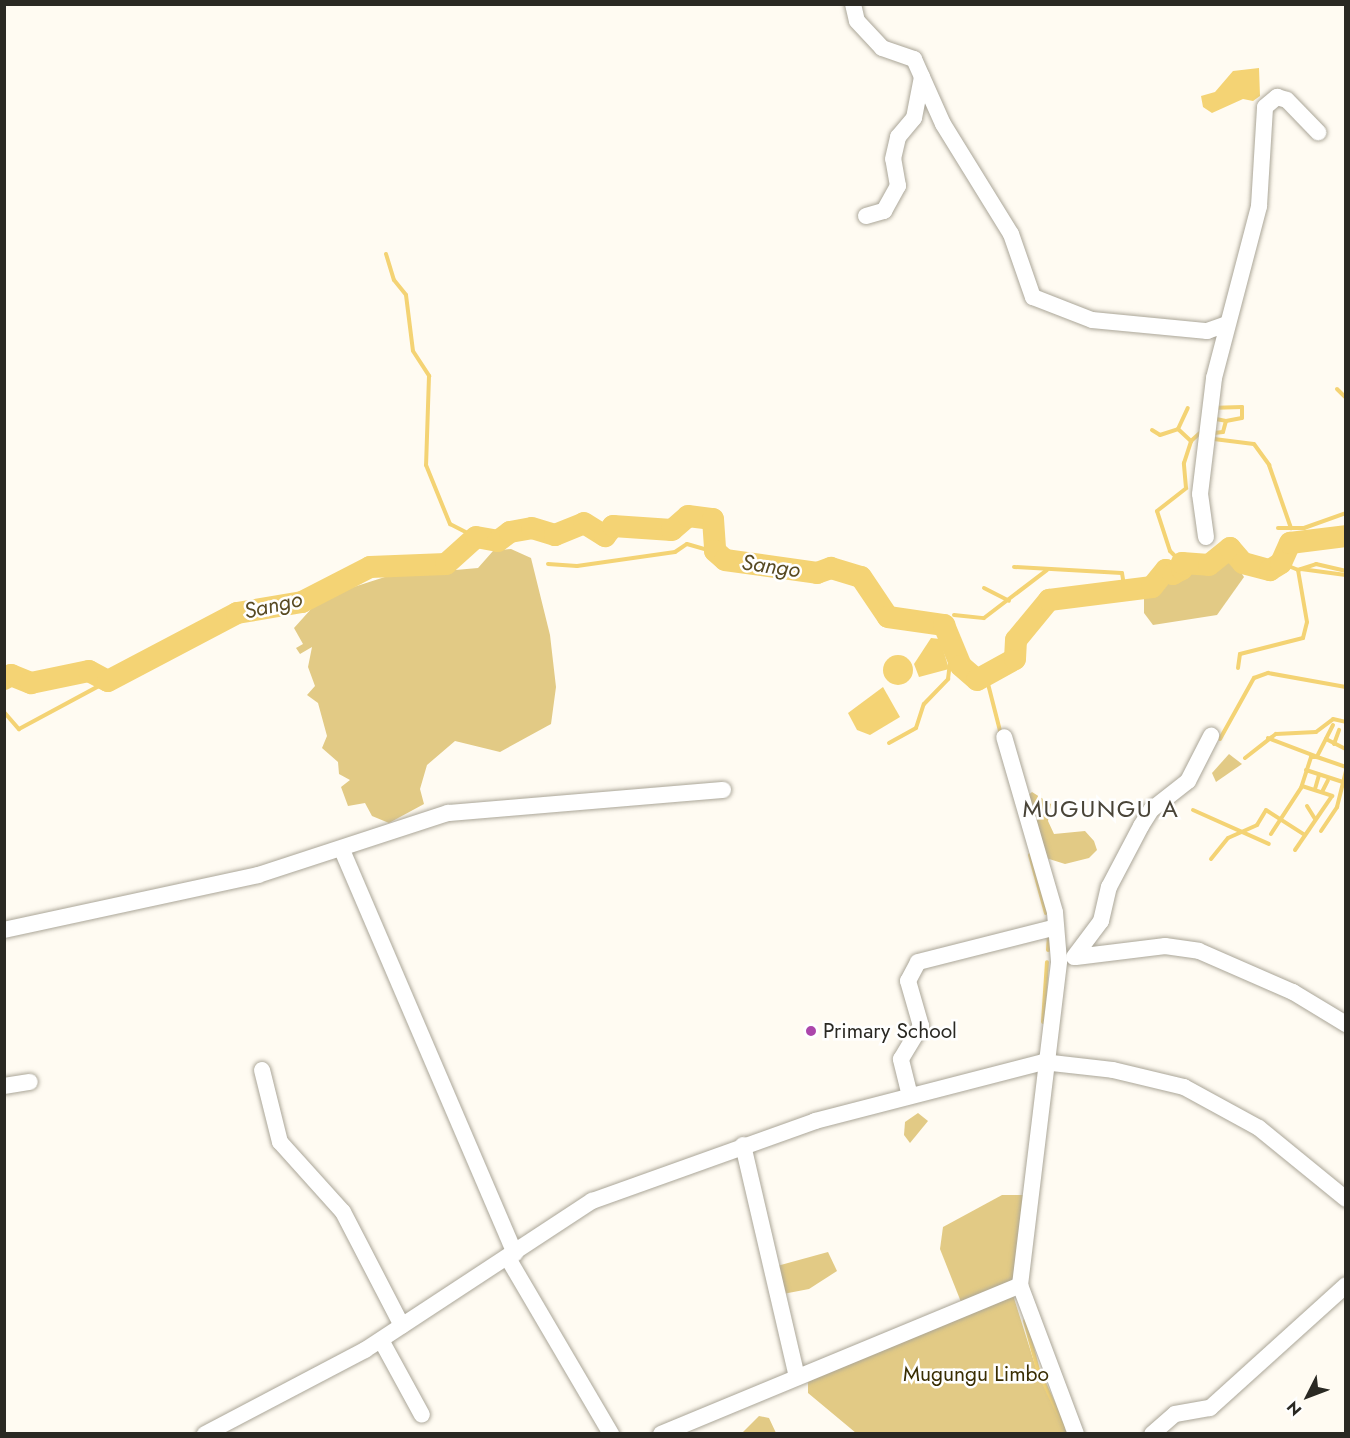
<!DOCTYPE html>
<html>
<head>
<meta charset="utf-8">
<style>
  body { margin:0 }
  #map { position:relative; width:1350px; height:1438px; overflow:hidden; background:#fffbf2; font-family:Jost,sans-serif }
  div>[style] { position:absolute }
  .green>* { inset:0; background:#e2ca85 }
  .water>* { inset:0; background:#f4d374 }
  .round { border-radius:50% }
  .stream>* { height:4px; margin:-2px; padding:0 2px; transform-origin:2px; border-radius:2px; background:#f4d374 }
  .river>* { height:22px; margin:-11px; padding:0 11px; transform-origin:11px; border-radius:11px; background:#f4d374 }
  .roads { filter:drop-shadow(0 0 2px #aba698) drop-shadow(0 0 2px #aba698) }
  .minor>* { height:16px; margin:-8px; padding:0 8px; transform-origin:8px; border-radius:8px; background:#fff }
  .dots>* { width:16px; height:16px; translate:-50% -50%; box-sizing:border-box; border:3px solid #fff; border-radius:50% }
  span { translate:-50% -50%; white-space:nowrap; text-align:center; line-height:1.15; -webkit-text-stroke:5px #fff; paint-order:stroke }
  .poi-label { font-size:21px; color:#2a2923 }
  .left { translate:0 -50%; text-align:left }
  .park-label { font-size:21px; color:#392d02 }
  .water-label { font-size:22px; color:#584a22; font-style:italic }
  .quarter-label { font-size:24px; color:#494438; letter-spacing:1.5px }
  .frame { position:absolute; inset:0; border:6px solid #2a2923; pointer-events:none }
  .north { position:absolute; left:1278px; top:1366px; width:60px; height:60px; -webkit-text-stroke:4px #fff; paint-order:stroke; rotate:228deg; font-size:16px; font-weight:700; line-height:24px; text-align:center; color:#2a2923 }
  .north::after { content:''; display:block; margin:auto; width:21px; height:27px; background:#2a2923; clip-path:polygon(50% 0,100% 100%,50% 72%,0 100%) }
</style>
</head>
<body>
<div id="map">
  <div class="green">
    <i style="clip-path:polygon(511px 549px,531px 558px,550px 635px,556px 687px,551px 724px,500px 752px,455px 741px,427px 765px,420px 789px,424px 804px,389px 823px,372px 816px,365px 803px,348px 806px,341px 787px,350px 780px,339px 774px,338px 762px,322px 748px,327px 736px,318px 703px,307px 695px,315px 686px,308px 667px,312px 647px,300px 654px,296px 648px,303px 644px,294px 628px,312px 608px,307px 602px,388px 576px,478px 568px,493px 551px)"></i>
    <i style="clip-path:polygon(1233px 561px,1244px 577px,1217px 615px,1153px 625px,1144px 613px,1144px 597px,1165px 580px)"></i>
    <i style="clip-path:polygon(1229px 754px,1242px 764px,1216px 782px,1212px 773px)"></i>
    <i style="clip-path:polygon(1032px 792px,1051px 804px,1048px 821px,1054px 834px,1085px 831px,1094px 841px,1097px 850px,1089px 858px,1065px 864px,1046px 858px,1025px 798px)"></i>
    <i style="clip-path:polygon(918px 1113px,928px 1121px,910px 1143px,904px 1135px,905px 1122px)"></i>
    <i style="clip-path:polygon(1002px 1195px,1024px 1195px,1013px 1278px,1009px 1285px,961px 1302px,940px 1249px,943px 1227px)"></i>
    <i style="clip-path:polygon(828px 1252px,837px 1271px,809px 1289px,783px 1294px,777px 1266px)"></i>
    <i style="clip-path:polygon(1013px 1295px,1037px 1371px,1067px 1433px,856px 1433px,808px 1393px,808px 1382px,831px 1370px)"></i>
    <i style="clip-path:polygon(759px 1416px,769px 1418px,776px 1433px,742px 1433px)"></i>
  </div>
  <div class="water">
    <i style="clip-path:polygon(1259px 68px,1260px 96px,1253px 101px,1243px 99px,1212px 113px,1203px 107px,1201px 96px,1215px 92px,1233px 71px)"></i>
    <i style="clip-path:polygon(931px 638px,940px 639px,949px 669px,919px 677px,914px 664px)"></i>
    <i class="round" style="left:883px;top:655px;width:30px;height:30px"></i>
    <i style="clip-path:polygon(883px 687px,900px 717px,870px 735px,857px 730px,848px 713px)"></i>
  </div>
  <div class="stream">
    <i style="left:386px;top:254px;width:27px;rotate:73deg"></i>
    <i style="left:394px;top:280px;width:19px;rotate:51deg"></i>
    <i style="left:406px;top:295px;width:56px;rotate:82.9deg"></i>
    <i style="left:413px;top:351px;width:30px;rotate:57deg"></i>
    <i style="left:429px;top:376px;width:89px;rotate:91.9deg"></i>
    <i style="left:426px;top:465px;width:64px;rotate:67.9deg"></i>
    <i style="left:450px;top:524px;width:29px;rotate:27deg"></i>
    <i style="left:1337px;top:389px;width:13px;rotate:45deg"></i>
    <i style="left:1216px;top:419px;width:10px;rotate:11deg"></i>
    <i style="left:1178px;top:429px;width:18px;rotate:43deg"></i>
    <i style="left:1152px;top:430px;width:9px;rotate:32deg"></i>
    <i style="left:1160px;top:435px;width:19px;rotate:-18deg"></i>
    <i style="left:1178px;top:429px;width:23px;rotate:-65deg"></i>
    <i style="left:1214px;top:433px;width:9px;rotate:-6deg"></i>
    <i style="left:1223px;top:432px;width:11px;rotate:-75deg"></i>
    <i style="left:1226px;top:421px;width:16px;rotate:-11deg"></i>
    <i style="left:1242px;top:418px;width:11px;rotate:-90deg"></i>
    <i style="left:1242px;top:407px;width:25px;rotate:178deg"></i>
    <i style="left:1214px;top:439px;width:40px;rotate:7.1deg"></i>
    <i style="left:1254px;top:444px;width:26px;rotate:54deg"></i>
    <i style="left:1269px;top:465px;width:67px;rotate:70.8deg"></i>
    <i style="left:1278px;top:528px;width:26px"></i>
    <i style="left:1304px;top:528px;width:45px;rotate:-19.7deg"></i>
    <i style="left:1182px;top:563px;width:17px;rotate:-135deg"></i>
    <i style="left:1170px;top:551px;width:42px;rotate:-108deg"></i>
    <i style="left:1157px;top:511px;width:37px;rotate:-38deg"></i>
    <i style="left:1186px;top:488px;width:25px;rotate:-95deg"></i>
    <i style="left:1184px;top:463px;width:23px;rotate:-72deg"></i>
    <i style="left:1191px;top:441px;width:15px;rotate:-42deg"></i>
    <i style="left:1281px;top:563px;width:18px;rotate:22deg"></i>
    <i style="left:1298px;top:570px;width:19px;rotate:-18deg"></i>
    <i style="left:1316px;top:564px;width:31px;rotate:13deg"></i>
    <i style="left:548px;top:564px;width:29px;rotate:4deg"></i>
    <i style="left:577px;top:566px;width:99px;rotate:-8.1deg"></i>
    <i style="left:675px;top:552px;width:14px;rotate:-34deg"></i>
    <i style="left:687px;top:544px;width:32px;rotate:16deg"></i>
    <i style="left:1014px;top:567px;width:108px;rotate:3.2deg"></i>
    <i style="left:1122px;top:573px;width:18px;rotate:81deg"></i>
    <i style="left:1301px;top:569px;width:45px;rotate:7.6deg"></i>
    <i style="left:984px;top:588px;width:28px;rotate:27deg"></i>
    <i style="left:954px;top:615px;width:30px;rotate:6deg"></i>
    <i style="left:984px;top:618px;width:79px;rotate:-37.3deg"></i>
    <i style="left:1238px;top:668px;width:14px;rotate:-82deg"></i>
    <i style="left:1240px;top:654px;width:65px;rotate:-14.3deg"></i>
    <i style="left:1303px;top:638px;width:16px;rotate:-76deg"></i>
    <i style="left:1307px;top:622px;width:53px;rotate:-99.8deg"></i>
    <i style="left:986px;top:676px;width:61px;rotate:75.7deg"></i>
    <i style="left:4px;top:712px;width:23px;rotate:49deg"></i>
    <i style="left:19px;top:729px;width:101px;rotate:-28.3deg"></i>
    <i style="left:1333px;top:725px;width:36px;rotate:117deg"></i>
    <i style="left:1317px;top:757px;width:31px;rotate:19deg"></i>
    <i style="left:1268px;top:738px;width:50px;rotate:21deg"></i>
    <i style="left:1220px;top:739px;width:70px;rotate:-60.9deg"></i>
    <i style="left:1254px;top:678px;width:15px;rotate:-20deg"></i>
    <i style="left:1268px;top:673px;width:79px;rotate:10.2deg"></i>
    <i style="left:1326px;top:739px;width:22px;rotate:27deg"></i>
    <i style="left:889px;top:743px;width:31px;rotate:-29deg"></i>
    <i style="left:916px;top:728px;width:25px;rotate:-72deg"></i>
    <i style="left:924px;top:704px;width:35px;rotate:-46deg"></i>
    <i style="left:948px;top:679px;width:35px;rotate:-83deg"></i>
    <i style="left:1334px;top:744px;width:15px;rotate:-70deg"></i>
    <i style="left:1245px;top:758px;width:39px;rotate:-38deg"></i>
    <i style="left:1276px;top:734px;width:40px;rotate:-2.9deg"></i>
    <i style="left:1316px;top:732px;width:21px;rotate:-37deg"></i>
    <i style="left:1333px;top:719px;width:13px;rotate:13deg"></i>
    <i style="left:1306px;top:770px;width:38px;rotate:18deg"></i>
    <i style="left:1302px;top:786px;width:32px;rotate:18deg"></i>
    <i style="left:1315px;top:789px;width:15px;rotate:-74deg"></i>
    <i style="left:1322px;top:792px;width:13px;rotate:-63deg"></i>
    <i style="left:1307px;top:806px;width:15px;rotate:58deg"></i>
    <i style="left:1193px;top:810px;width:83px;rotate:24.1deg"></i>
    <i style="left:1321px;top:831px;width:29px;rotate:-56deg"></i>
    <i style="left:1337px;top:807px;width:37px;rotate:-76deg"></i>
    <i style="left:1271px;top:834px;width:55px;rotate:-56.9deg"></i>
    <i style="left:1301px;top:788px;width:33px;rotate:-72deg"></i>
    <i style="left:1311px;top:757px;width:6px"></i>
    <i style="left:1295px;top:850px;width:65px;rotate:-55.6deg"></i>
    <i style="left:1030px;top:855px;width:60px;rotate:74.6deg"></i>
    <i style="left:1211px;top:859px;width:27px;rotate:-51deg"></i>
    <i style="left:1228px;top:838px;width:32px;rotate:-24deg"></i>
    <i style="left:1257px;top:825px;width:17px;rotate:-59deg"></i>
    <i style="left:1266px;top:810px;width:46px;rotate:32.7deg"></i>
    <i style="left:1048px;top:950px;width:15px;rotate:-86deg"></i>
    <i style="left:1043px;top:1022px;width:60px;rotate:-86.2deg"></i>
    <i style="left:1025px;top:1321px;width:51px;rotate:75.1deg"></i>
    <i style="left:1038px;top:1370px;width:62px;rotate:65.1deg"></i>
  </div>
  <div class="river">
    <i style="left:4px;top:679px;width:8px;rotate:-30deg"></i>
    <i style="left:11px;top:675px;width:22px;rotate:22deg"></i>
    <i style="left:31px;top:683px;width:59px;rotate:-11.7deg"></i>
    <i style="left:89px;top:671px;width:21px;rotate:28deg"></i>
    <i style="left:108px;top:681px;width:146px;rotate:-27.8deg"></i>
    <i style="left:237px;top:613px;width:66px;rotate:-9.6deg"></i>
    <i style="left:302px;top:602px;width:76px;rotate:-27.2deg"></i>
    <i style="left:370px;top:567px;width:76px;rotate:-2.3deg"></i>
    <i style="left:446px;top:564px;width:40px;rotate:-42deg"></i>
    <i style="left:476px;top:537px;width:22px;rotate:10deg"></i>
    <i style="left:498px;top:541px;width:15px;rotate:-37deg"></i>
    <i style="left:510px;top:532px;width:22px;rotate:-10deg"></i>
    <i style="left:532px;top:528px;width:24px;rotate:17deg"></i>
    <i style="left:555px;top:535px;width:31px;rotate:-22deg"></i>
    <i style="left:584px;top:523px;width:25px;rotate:32deg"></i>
    <i style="left:605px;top:536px;width:13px;rotate:-51deg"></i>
    <i style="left:613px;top:526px;width:59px;rotate:3.9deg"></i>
    <i style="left:672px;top:530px;width:21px;rotate:-41deg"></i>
    <i style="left:688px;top:516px;width:25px;rotate:7deg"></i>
    <i style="left:713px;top:519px;width:32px;rotate:86deg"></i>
    <i style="left:715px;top:551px;width:13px;rotate:42deg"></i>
    <i style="left:725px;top:560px;width:93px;rotate:8deg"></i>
    <i style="left:817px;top:573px;width:15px;rotate:-20deg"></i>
    <i style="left:831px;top:568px;width:31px;rotate:17deg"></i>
    <i style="left:861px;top:577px;width:48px;rotate:56deg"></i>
    <i style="left:888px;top:617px;width:57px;rotate:8.1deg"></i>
    <i style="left:944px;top:625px;width:44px;rotate:67.5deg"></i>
    <i style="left:961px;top:666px;width:21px;rotate:41deg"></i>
    <i style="left:977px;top:680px;width:43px;rotate:-28.9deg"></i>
    <i style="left:1015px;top:659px;width:19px;rotate:-87deg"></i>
    <i style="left:1016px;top:640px;width:52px;rotate:-50.5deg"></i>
    <i style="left:1049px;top:600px;width:104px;rotate:-7.2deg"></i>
    <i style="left:1152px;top:587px;width:22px;rotate:-51deg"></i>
    <i style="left:1166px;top:570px;width:8px;rotate:30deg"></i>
    <i style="left:1173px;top:574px;width:10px;rotate:-29deg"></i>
    <i style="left:1182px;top:569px;width:6px;rotate:-90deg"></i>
    <i style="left:1182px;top:563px;width:27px;rotate:4deg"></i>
    <i style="left:1209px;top:565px;width:27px;rotate:-39deg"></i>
    <i style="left:1230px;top:548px;width:20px;rotate:49deg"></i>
    <i style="left:1243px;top:563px;width:28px;rotate:15deg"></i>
    <i style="left:1270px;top:570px;width:13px;rotate:-32deg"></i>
    <i style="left:1281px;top:563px;width:22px;rotate:-66deg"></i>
    <i style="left:1290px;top:543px;width:56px;rotate:-7.1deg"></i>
  </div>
  <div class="roads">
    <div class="minor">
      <i style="left:853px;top:4px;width:17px;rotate:77deg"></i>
      <i style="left:857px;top:21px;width:37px;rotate:47deg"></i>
      <i style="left:882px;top:48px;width:34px;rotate:19deg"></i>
      <i style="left:914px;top:59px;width:71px;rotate:66deg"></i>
      <i style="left:943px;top:124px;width:129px;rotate:58.3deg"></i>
      <i style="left:1011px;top:234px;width:67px;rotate:70.8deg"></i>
      <i style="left:1033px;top:297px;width:63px;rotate:21.3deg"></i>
      <i style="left:1092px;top:320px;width:116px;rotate:5.5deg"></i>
      <i style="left:1207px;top:331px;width:21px;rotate:-19deg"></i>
      <i style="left:866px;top:216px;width:19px;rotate:-16deg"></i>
      <i style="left:884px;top:211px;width:29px;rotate:-61deg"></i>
      <i style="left:898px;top:186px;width:27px;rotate:-100deg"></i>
      <i style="left:893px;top:159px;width:23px;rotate:-77deg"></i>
      <i style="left:898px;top:137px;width:25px;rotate:-50deg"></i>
      <i style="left:914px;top:118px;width:42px;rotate:-79deg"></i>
      <i style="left:1206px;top:537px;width:43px;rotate:-97.9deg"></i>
      <i style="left:1200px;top:494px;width:117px;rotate:-83.1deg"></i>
      <i style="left:1214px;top:378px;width:178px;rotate:-75.3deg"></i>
      <i style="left:1259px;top:206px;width:99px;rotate:-86.5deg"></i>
      <i style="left:1265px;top:107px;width:16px;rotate:-40deg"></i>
      <i style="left:1277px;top:97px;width:10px;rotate:17deg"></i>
      <i style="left:1287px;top:100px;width:45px;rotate:45.9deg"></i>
      <i style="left:342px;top:850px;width:439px;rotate:66.8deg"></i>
      <i style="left:4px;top:930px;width:260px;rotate:-12.2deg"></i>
      <i style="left:258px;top:875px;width:200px;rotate:-18.1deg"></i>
      <i style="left:448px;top:813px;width:276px;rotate:-4.8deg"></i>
      <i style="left:1074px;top:957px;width:45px;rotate:-53.1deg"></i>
      <i style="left:1101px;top:921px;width:35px;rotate:-77deg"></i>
      <i style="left:1109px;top:887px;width:69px;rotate:-62.3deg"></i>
      <i style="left:1141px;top:826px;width:19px;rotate:-58deg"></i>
      <i style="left:1151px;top:810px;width:47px;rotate:-38.1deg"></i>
      <i style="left:1188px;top:781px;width:51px;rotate:-62.9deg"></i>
      <i style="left:1076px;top:957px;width:90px;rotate:-7deg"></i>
      <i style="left:1165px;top:946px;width:34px;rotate:8deg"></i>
      <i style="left:1199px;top:951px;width:103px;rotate:23.6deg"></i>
      <i style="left:1293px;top:992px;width:62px;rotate:31.1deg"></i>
      <i style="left:262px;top:1070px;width:74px;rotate:76deg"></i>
      <i style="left:280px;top:1142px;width:94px;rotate:48deg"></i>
      <i style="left:343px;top:1212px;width:128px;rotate:62.6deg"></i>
      <i style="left:4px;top:1086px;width:26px;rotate:-9deg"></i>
      <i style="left:910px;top:1096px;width:38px;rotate:-104deg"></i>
      <i style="left:901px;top:1059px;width:39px;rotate:-59deg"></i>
      <i style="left:921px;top:1026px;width:47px;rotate:-106.1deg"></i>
      <i style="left:908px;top:981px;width:21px;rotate:-62deg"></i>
      <i style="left:918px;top:962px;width:142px;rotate:-14.2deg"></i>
      <i style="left:743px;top:1145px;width:238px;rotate:76.9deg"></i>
      <i style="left:509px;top:1260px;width:202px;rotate:59.6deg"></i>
      <i style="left:1020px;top:1285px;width:159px;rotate:69.4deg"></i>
      <i style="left:381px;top:1340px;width:85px;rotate:61.3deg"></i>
      <i style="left:205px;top:1434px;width:181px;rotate:-27.7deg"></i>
      <i style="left:365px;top:1350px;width:272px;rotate:-33.3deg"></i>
      <i style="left:592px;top:1201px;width:237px;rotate:-19.7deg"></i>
      <i style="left:815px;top:1121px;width:236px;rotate:-14.5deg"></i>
      <i style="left:1043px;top:1062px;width:70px;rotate:6.5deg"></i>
      <i style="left:1113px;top:1070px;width:73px;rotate:13.5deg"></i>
      <i style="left:1184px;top:1087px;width:85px;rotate:28.7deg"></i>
      <i style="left:1259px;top:1128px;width:112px;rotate:39.2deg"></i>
      <i style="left:661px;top:1434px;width:389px;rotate:-22.5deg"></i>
      <i style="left:1020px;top:1285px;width:326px;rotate:-83.1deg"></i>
      <i style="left:1059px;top:961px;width:49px;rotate:-94.7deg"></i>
      <i style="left:1055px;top:912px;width:182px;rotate:-106.2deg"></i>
      <i style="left:1152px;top:1434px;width:30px;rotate:-41deg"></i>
      <i style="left:1175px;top:1414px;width:36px;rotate:-10deg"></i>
      <i style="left:1210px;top:1408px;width:183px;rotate:-42.1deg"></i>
    </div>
  </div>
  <div class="dots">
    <i style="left:811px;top:1031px;background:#ac46ab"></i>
  </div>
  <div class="poi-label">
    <span class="left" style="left:823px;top:1031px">Primary School</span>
  </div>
  <div class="park-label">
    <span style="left:976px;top:1374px">Mugungu Limbo</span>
  </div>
  <div class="water-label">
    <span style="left:771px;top:566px;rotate:8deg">Sango</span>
    <span style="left:273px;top:605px;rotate:-13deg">Sango</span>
  </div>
  <div class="quarter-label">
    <span style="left:1101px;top:809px">MUGUNGU A</span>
  </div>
  <div class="frame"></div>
  <div class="north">N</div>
</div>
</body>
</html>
